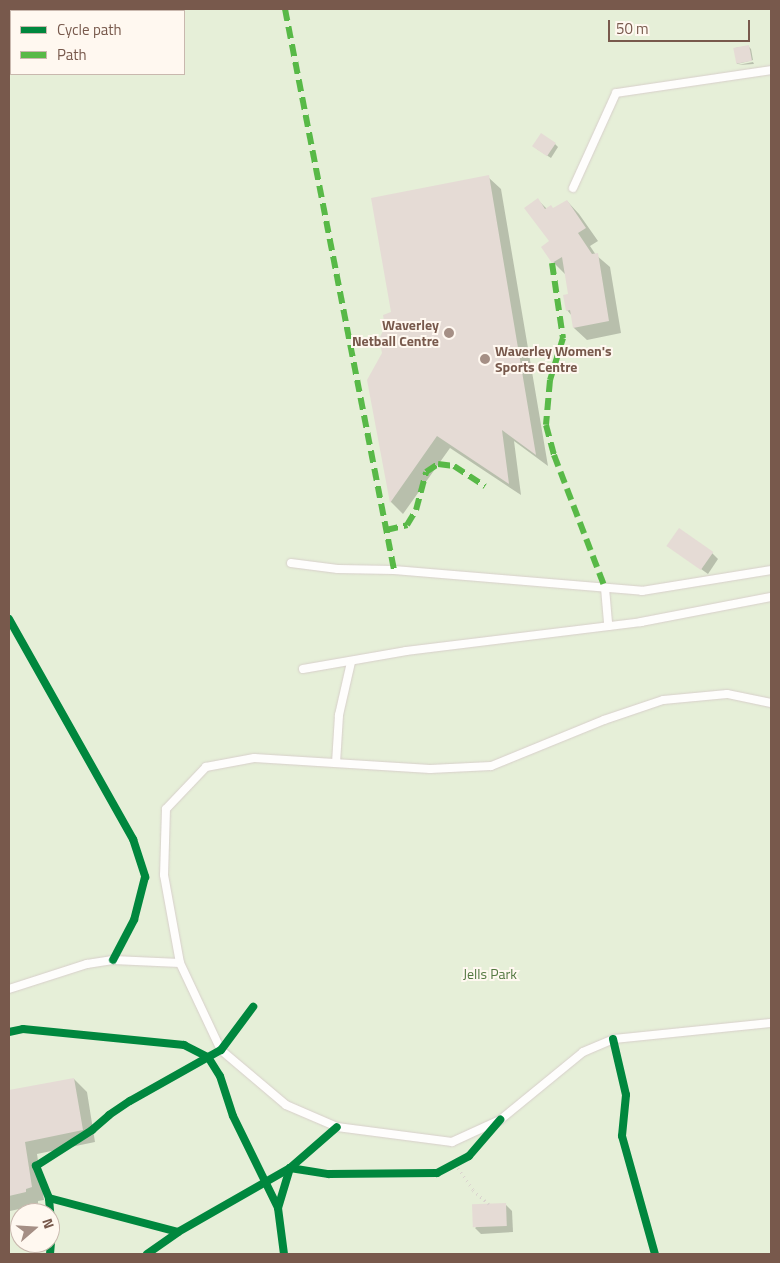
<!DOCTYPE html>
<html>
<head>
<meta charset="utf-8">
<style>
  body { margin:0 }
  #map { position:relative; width:780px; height:1263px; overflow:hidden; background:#f8f3ee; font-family:"Titillium Web",sans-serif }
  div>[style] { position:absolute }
  .green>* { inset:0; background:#e6efd8 }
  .shadow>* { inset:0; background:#0003 }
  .building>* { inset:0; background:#e5dbd5; transform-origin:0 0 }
  .path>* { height:3px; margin-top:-1.5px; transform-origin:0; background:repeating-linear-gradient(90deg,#dad2ce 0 1px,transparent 0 5px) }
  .roads { filter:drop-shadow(0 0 1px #d7cfca) drop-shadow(0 0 1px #d7cfca) }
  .lane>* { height:8px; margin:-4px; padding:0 4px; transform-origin:4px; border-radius:4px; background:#fefdfc }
  .quiet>* { height:6px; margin-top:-3px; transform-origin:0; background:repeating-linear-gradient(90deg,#58b947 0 12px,transparent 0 18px) }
  .cycleway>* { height:8px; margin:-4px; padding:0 4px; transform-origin:4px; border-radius:4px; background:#00873e }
  .dots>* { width:14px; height:14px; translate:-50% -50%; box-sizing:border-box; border:2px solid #fff8f0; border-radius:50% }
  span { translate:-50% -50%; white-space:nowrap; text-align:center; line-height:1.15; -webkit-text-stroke:4px #fff8f0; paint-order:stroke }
  .poi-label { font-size:14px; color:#78594c; font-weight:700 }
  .right { translate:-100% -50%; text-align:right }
  .left { translate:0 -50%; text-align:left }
  .park-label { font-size:14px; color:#547841 }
  .frame { position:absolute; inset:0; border:10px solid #78594c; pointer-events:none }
  .legend { position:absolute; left:10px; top:10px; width:175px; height:65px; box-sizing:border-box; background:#fff8f0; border:1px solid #c9b8ae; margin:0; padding:6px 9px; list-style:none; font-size:15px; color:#78594c }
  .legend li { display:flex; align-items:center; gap:10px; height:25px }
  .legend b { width:25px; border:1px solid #c9b8ae }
  .north { position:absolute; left:10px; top:1203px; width:50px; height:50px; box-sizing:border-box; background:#fff8f0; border:1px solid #c9b8ae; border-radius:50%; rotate:71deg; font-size:14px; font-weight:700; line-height:20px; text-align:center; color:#78594c }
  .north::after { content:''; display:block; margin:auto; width:18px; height:22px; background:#a58f85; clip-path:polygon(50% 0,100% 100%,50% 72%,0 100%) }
  .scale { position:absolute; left:608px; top:20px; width:142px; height:22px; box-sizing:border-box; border:2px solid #78594c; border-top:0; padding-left:6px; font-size:15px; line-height:18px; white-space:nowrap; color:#78594c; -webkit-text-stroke:4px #fff8f0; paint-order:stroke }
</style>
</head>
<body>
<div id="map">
  <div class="green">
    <i style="clip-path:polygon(evenodd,9px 9px,771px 9px,771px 1254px,9px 1254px,9px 9px,11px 11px,184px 11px,184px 74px,11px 74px,11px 11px,9px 9px,20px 1213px,50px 1213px,50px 1243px,20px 1243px,20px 1213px)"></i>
  </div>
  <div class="shadow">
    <i style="clip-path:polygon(748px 46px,751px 49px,753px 60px,737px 64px,735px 48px)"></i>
    <i style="clip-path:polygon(753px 62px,754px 64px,738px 65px)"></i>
    <i style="clip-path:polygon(555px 144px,558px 147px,551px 158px,537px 149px)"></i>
    <i style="clip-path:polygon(488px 177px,501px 189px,548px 466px,514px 441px,521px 495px,450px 448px,403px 514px,391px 502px,368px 380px,383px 353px,392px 313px)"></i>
    <i style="clip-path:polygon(538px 200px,547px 209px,554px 209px,567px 201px,579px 214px,598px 241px,590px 246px,596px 255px,610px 267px,621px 333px,587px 340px,574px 328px,572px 316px,567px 310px,569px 295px,566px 275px,553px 262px,550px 241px)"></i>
    <i style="clip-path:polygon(669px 546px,712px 553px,718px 559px,708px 574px)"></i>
    <i style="clip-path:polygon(74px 1079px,87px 1092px,95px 1142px,37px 1154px,44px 1200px,38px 1201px,38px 1205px,10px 1211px,9px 1091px)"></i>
    <i style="clip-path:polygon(505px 1204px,512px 1211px,513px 1232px,481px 1234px,475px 1228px)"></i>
  </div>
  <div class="building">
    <i style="left:749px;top:45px;width:16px;height:16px;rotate:79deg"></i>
    <i style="left:541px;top:133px;width:18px;height:16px;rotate:34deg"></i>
    <i style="clip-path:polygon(489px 175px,536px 455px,502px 430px,509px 484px,437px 436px,390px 503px,367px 380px,382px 353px,379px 339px,385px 327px,383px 315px,391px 312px,371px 198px)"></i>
    <i style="clip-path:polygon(538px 198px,545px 209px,551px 205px,553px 208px,567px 200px,586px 228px,578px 233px,592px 254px,598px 253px,609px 321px,573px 328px,570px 310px,566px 311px,563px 295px,568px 294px,562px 257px,552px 263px,541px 247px,549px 241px,524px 208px)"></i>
    <i style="left:679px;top:528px;width:42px;height:22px;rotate:35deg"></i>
    <i style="clip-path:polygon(74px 1078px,83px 1130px,25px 1142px,32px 1187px,26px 1189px,26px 1192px,9px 1196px,9px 1090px)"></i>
    <i style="left:506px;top:1203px;width:23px;height:34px;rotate:88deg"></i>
  </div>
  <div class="path">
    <i style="left:455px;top:1164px;width:32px;rotate:55deg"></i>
    <i style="left:473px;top:1190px;width:21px;rotate:41deg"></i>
  </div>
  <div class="roads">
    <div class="lane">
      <i style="left:573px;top:188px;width:104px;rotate:-65.6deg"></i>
      <i style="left:616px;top:93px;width:157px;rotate:-8.4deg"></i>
      <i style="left:291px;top:563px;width:47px;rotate:7.3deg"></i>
      <i style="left:338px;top:569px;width:56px;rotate:1deg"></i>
      <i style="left:394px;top:570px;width:249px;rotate:4.8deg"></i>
      <i style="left:642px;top:591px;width:131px;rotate:-9.2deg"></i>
      <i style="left:605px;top:588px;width:38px;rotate:85deg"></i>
      <i style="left:303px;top:669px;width:105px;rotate:-9.9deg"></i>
      <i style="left:406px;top:651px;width:237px;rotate:-7deg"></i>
      <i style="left:641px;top:622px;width:132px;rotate:-10.9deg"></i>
      <i style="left:771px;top:703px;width:45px;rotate:-168.4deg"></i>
      <i style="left:727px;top:694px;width:64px;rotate:174.6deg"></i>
      <i style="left:663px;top:700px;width:62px;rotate:161.3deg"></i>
      <i style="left:604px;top:720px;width:122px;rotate:157.8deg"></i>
      <i style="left:491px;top:766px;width:61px;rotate:177.2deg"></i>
      <i style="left:430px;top:769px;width:176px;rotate:-176.4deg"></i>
      <i style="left:254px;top:758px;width:49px;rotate:169.4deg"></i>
      <i style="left:206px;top:767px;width:58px;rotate:133.6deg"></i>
      <i style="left:166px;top:809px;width:66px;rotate:91.7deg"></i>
      <i style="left:164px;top:875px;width:89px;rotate:79.7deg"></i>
      <i style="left:180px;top:963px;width:96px;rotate:64.8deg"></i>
      <i style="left:221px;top:1050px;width:85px;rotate:40.2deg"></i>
      <i style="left:286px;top:1105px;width:56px;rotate:23.3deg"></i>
      <i style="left:337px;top:1127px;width:116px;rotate:7.4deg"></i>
      <i style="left:452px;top:1142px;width:53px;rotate:-24.6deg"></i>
      <i style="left:500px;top:1120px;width:107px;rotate:-39.3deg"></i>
      <i style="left:583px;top:1052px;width:33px;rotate:-23deg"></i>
      <i style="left:613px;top:1039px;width:159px;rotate:-5.8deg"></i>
      <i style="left:336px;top:763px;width:48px;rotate:-86.4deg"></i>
      <i style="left:339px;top:715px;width:54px;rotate:-77.2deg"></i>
      <i style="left:9px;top:989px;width:82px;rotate:-17.8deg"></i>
      <i style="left:87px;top:964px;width:26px;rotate:-9deg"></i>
      <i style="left:113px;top:960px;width:67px;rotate:2.6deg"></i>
    </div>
  </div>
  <div class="quiet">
    <i style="left:285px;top:9px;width:571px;rotate:79deg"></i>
    <i style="left:552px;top:263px;width:76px;rotate:81.7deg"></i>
    <i style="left:563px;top:338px;width:44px;rotate:107.2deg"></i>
    <i style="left:550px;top:380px;width:45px;rotate:95.1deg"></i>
    <i style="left:546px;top:425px;width:31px;rotate:75deg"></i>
    <i style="left:554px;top:455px;width:142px;rotate:69deg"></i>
    <i style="left:386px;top:530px;width:22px;rotate:-13deg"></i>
    <i style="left:407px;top:525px;width:17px;rotate:-59deg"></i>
    <i style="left:416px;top:510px;width:39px;rotate:-75deg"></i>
    <i style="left:426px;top:472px;width:14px;rotate:-34deg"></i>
    <i style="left:438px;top:464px;width:16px;rotate:7deg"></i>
    <i style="left:454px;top:466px;width:37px;rotate:33deg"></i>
  </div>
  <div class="cycleway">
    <i style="left:9px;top:619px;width:253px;rotate:60.6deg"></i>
    <i style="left:133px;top:839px;width:40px;rotate:72deg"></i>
    <i style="left:145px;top:877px;width:44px;rotate:104.3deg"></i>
    <i style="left:134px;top:920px;width:45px;rotate:117.7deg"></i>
    <i style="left:9px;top:1032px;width:14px;rotate:-12deg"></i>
    <i style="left:23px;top:1029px;width:162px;rotate:5.7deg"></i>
    <i style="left:184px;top:1045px;width:27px;rotate:27deg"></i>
    <i style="left:208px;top:1057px;width:22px;rotate:58deg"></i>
    <i style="left:220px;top:1076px;width:42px;rotate:72deg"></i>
    <i style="left:233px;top:1116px;width:102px;rotate:63.9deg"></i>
    <i style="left:278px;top:1208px;width:46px;rotate:82.6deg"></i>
    <i style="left:613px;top:1039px;width:57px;rotate:76.9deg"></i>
    <i style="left:626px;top:1095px;width:41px;rotate:95.6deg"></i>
    <i style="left:622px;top:1136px;width:123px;rotate:74.4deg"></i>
    <i style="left:49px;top:1198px;width:133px;rotate:14.8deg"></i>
    <i style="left:278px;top:1208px;width:42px;rotate:-73.3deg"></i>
    <i style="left:290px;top:1168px;width:39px;rotate:9deg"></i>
    <i style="left:329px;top:1174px;width:108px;rotate:-0.5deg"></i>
    <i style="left:437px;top:1173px;width:36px;rotate:-28deg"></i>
    <i style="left:469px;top:1156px;width:48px;rotate:-49.3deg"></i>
    <i style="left:50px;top:1254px;width:21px;rotate:-85deg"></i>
    <i style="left:52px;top:1233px;width:35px;rotate:-95deg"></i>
    <i style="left:49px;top:1198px;width:35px;rotate:-112deg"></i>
    <i style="left:36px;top:1166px;width:67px;rotate:-32.7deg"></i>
    <i style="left:92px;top:1130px;width:23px;rotate:-41deg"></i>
    <i style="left:109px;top:1115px;width:25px;rotate:-34deg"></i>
    <i style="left:130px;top:1101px;width:104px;rotate:-29.3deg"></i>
    <i style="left:221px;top:1050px;width:54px;rotate:-53.3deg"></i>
    <i style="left:147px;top:1254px;width:38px;rotate:-35deg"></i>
    <i style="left:178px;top:1232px;width:129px;rotate:-29.7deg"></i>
    <i style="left:290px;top:1168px;width:62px;rotate:-41.1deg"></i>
  </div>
  <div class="dots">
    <i style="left:449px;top:333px;background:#a58f85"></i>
    <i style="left:485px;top:359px;background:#a58f85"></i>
  </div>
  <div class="poi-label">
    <span class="right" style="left:439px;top:333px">Waverley<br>Netball Centre</span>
    <span class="left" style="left:495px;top:359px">Waverley Women's<br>Sports Centre</span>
  </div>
  <div class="park-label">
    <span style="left:490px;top:974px">Jells Park</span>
  </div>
  <div class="frame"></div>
  <ul class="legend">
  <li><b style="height:6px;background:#00873e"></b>Cycle path</li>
  <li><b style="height:6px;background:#58b947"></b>Path</li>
  </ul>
  <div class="north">N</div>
  <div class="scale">50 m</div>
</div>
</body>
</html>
